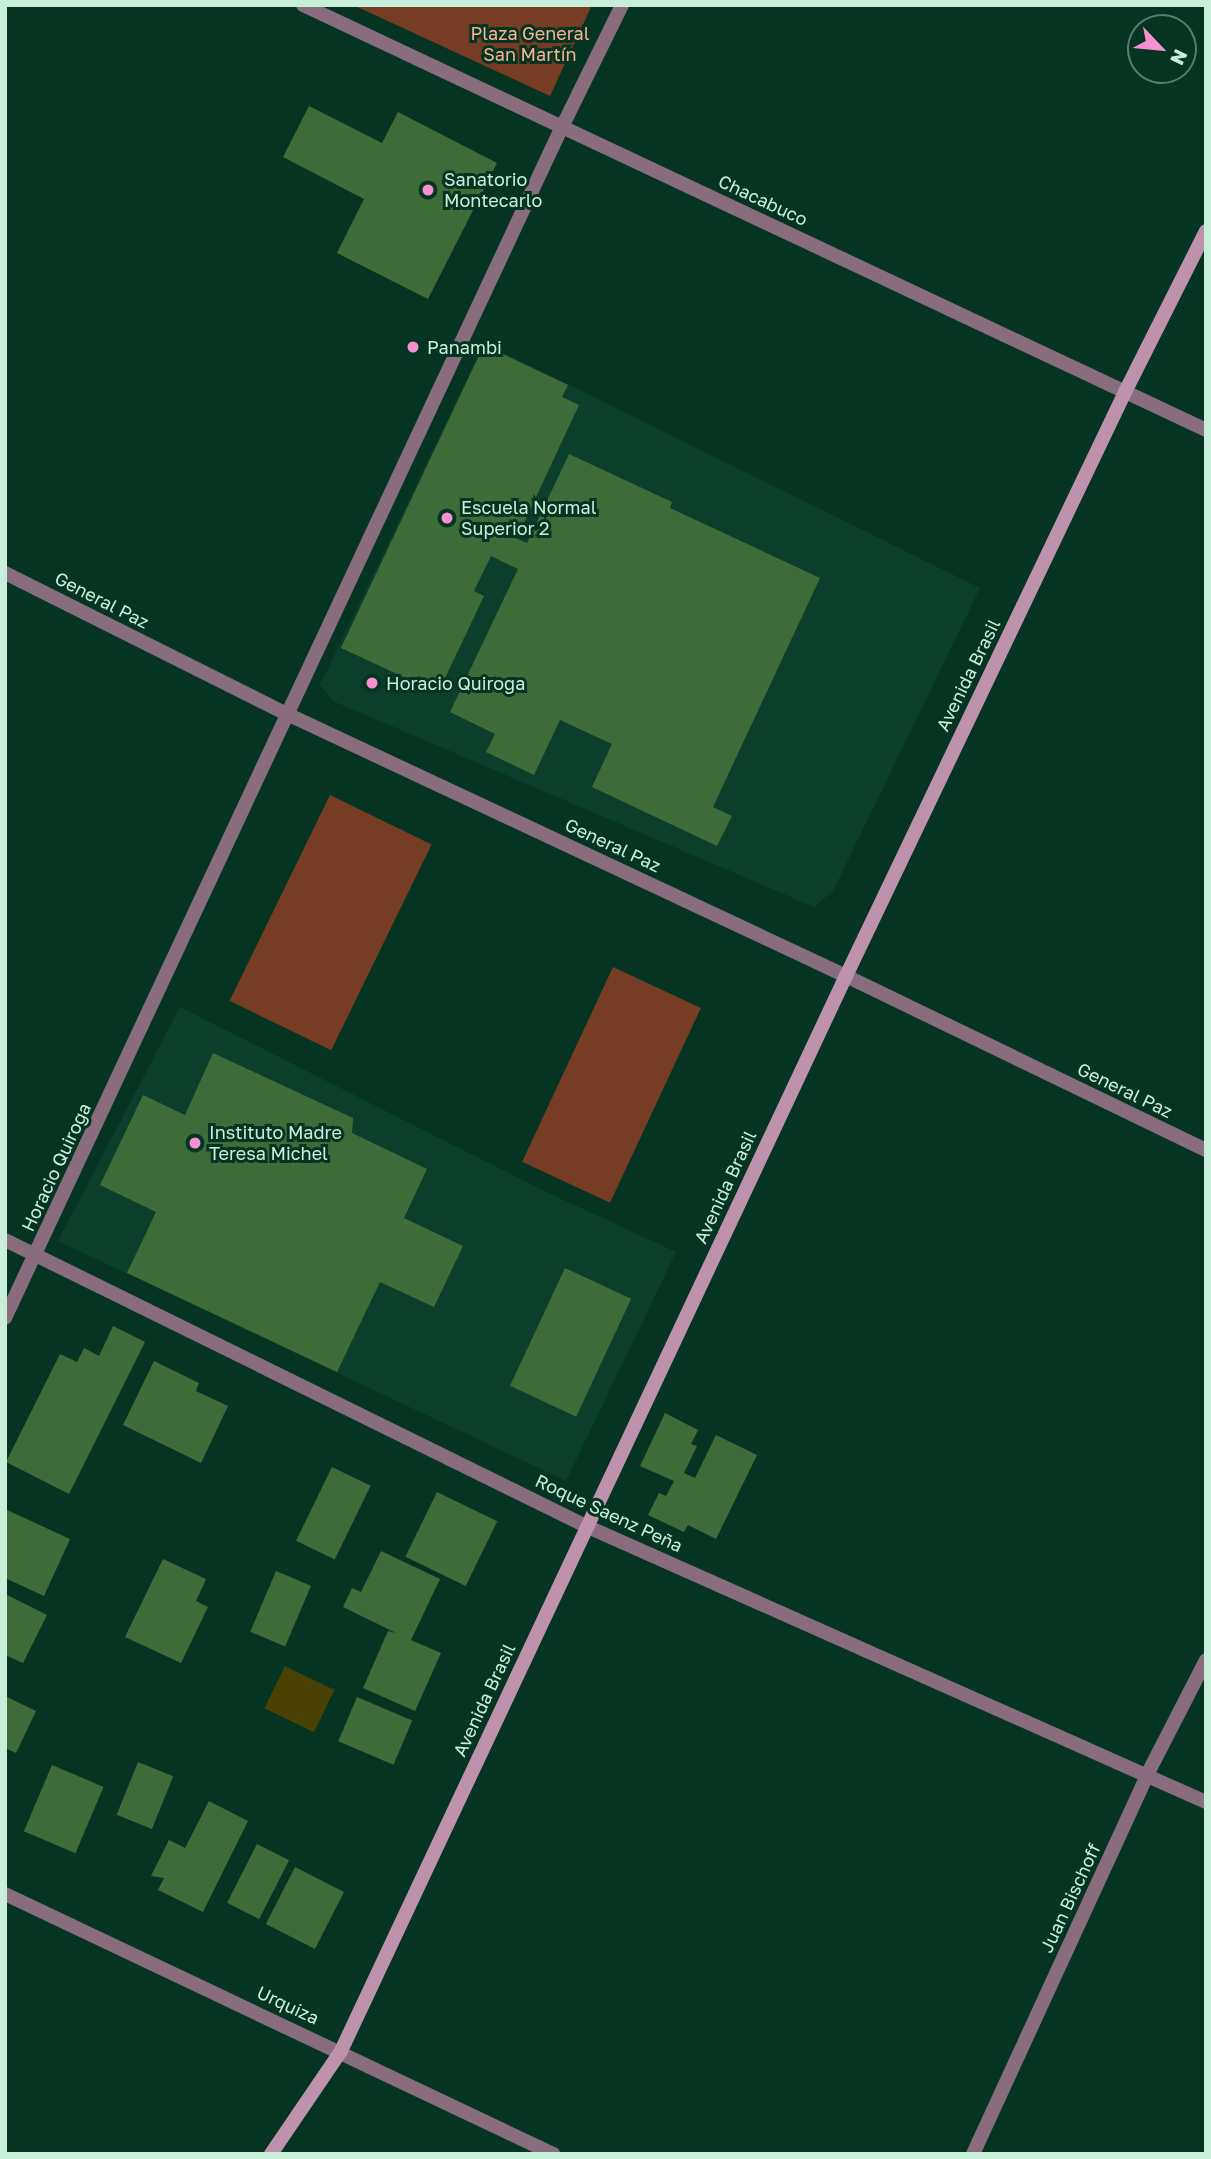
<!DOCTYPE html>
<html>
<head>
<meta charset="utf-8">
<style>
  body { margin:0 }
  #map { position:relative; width:1211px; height:2159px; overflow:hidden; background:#053522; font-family:"Golos Text",sans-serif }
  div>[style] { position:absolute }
  .built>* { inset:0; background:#0a402b }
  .green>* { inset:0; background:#763c24; transform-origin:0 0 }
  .water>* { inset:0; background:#484103; transform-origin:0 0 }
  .building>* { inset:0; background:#3e6c38; transform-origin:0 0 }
  .street>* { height:14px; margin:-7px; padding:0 7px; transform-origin:7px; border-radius:7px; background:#896d7e }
  .secondary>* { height:14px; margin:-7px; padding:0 7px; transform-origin:7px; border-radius:7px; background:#be92ad }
  .dots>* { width:19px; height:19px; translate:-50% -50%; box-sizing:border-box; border:4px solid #053522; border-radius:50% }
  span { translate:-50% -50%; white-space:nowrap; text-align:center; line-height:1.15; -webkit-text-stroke:6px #053522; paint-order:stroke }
  .park-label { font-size:18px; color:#feb193 }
  .poi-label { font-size:18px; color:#c8efda }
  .left { translate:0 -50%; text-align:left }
  .street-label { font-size:18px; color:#c8efda }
  .frame { position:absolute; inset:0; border:7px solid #c8efda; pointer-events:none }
  .north { position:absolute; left:1127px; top:14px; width:70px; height:70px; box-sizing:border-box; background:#053522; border:2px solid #537f6c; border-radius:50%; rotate:116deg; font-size:19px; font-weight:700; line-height:28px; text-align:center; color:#c8efda }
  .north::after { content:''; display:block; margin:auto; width:24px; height:32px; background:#f591d1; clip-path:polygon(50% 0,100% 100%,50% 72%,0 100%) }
</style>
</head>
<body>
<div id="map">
  <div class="built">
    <i style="clip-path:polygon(484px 343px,980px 588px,833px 891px,814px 907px,333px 701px,320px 685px)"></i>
    <i style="clip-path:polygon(180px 1007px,542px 1190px,676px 1252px,566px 1481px,58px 1241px)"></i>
  </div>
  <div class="green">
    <i style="clip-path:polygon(353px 5px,592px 5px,550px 96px)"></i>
    <i style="left:330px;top:795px;width:113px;height:229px;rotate:26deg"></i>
    <i style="left:613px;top:967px;width:97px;height:215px;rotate:25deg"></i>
  </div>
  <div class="water">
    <i style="left:285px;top:1666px;width:55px;height:47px;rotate:26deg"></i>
  </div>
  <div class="building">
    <i style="clip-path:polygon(309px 106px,382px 143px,398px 112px,497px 163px,428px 299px,337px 253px,364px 199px,283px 157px)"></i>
    <i style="clip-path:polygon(484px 345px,568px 385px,562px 397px,579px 405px,523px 525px,510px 519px,504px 533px,527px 543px,569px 454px,672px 502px,670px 508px,820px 578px,713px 807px,732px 816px,717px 846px,592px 787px,612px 744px,560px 720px,534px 775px,486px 752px,495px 734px,450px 712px,518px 569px,491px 556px,474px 591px,484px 596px,438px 693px,341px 648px)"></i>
    <i style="clip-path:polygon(213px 1053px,353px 1118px,352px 1133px,427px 1169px,404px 1218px,463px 1246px,434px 1307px,380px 1282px,337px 1372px,127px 1273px,156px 1212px,100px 1185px,143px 1095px,185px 1115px)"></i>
    <i style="left:565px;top:1268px;width:73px;height:130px;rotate:25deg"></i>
    <i style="clip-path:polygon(113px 1326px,145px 1342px,69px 1494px,6px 1462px,60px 1354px,77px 1362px,84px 1348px,99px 1356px)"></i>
    <i style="clip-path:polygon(154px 1361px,199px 1383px,196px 1391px,228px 1406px,201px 1463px,123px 1425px)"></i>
    <i style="clip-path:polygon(665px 1413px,698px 1430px,691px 1444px,697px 1446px,684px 1473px,695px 1478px,716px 1435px,757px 1455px,716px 1539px,688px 1525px,684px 1532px,648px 1515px,659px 1493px,666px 1496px,674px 1481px,640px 1466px)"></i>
    <i style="left:332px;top:1467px;width:43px;height:82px;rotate:26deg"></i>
    <i style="left:437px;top:1492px;width:67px;height:72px;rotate:26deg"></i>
    <i style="clip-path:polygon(5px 1509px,70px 1539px,44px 1596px,5px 1578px)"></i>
    <i style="clip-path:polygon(381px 1551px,440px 1579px,411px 1640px,441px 1653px,415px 1711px,363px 1688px,388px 1631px,396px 1633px,343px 1607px,352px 1588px,361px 1592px)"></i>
    <i style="clip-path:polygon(163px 1559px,206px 1579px,196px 1601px,208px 1607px,181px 1663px,125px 1637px)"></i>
    <i style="left:276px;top:1571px;width:38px;height:66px;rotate:23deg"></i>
    <i style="clip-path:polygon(5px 1594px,47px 1615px,23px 1663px,5px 1655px)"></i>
    <i style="clip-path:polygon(5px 1696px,36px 1711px,16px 1753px,5px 1748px)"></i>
    <i style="left:357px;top:1697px;width:60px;height:48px;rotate:23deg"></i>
    <i style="left:138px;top:1762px;width:38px;height:57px;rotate:22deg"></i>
    <i style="left:52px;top:1765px;width:56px;height:72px;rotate:23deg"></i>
    <i style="clip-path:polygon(209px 1801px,248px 1821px,203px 1912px,158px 1890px,164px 1878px,151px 1876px,169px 1840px,185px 1848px)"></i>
    <i style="left:257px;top:1844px;width:36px;height:66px;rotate:27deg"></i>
    <i style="left:295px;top:1867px;width:55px;height:64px;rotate:27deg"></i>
  </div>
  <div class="street">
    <i style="left:303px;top:5px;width:998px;rotate:25.2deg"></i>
    <i style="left:5px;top:573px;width:315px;rotate:26.6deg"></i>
    <i style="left:287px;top:714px;width:617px;rotate:25.11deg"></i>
    <i style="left:846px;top:976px;width:400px;rotate:25.8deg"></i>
    <i style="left:5px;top:1240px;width:648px;rotate:26.21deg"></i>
    <i style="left:586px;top:1526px;width:679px;rotate:24deg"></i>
    <i style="left:5px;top:1318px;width:1315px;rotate:-64.94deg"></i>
    <i style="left:562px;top:127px;width:136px;rotate:-63.8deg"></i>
    <i style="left:5px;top:1894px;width:607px;rotate:25.38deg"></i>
    <i style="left:973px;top:2154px;width:419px;rotate:-65.3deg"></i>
    <i style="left:1148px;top:1773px;width:127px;rotate:-62.8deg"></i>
  </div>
  <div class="secondary">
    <i style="left:271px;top:2154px;width:125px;rotate:-55.8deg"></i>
    <i style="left:341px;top:2051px;width:1188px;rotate:-64.84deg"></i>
    <i style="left:846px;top:976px;width:647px;rotate:-64.46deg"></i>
    <i style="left:1125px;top:392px;width:180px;rotate:-63.3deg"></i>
  </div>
  <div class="dots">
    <i style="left:428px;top:190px;background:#f591d1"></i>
    <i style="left:413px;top:347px;background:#f591d1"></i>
    <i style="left:447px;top:518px;background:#f591d1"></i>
    <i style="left:372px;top:683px;background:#f591d1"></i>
    <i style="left:195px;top:1143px;background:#f591d1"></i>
  </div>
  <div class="park-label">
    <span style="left:530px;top:44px">Plaza General<br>San Martín</span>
  </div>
  <div class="poi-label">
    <span class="left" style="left:444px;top:190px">Sanatorio<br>Montecarlo</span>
    <span class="left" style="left:427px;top:347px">Panambi</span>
    <span class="left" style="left:461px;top:518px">Escuela Normal<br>Superior 2</span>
    <span class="left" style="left:386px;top:683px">Horacio Quiroga</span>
    <span class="left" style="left:209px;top:1143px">Instituto Madre<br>Teresa Michel</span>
  </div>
  <div class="street-label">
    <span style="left:763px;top:200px;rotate:25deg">Chacabuco</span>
    <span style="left:102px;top:600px;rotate:27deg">General Paz</span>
    <span style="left:968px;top:675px;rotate:-64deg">Avenida Brasil</span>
    <span style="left:613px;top:845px;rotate:25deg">General Paz</span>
    <span style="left:1125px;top:1090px;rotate:26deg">General Paz</span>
    <span style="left:56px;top:1167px;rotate:-65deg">Horacio Quiroga</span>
    <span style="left:725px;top:1187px;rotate:-65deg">Avenida Brasil</span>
    <span style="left:609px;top:1513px;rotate:25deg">Roque Saenz Peña</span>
    <span style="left:484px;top:1700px;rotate:-65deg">Avenida Brasil</span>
    <span style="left:1070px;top:1898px;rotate:-65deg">Juan Bischoff</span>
    <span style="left:288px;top:2005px;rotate:25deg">Urquiza</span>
  </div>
  <div class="frame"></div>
  <div class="north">N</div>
</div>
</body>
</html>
